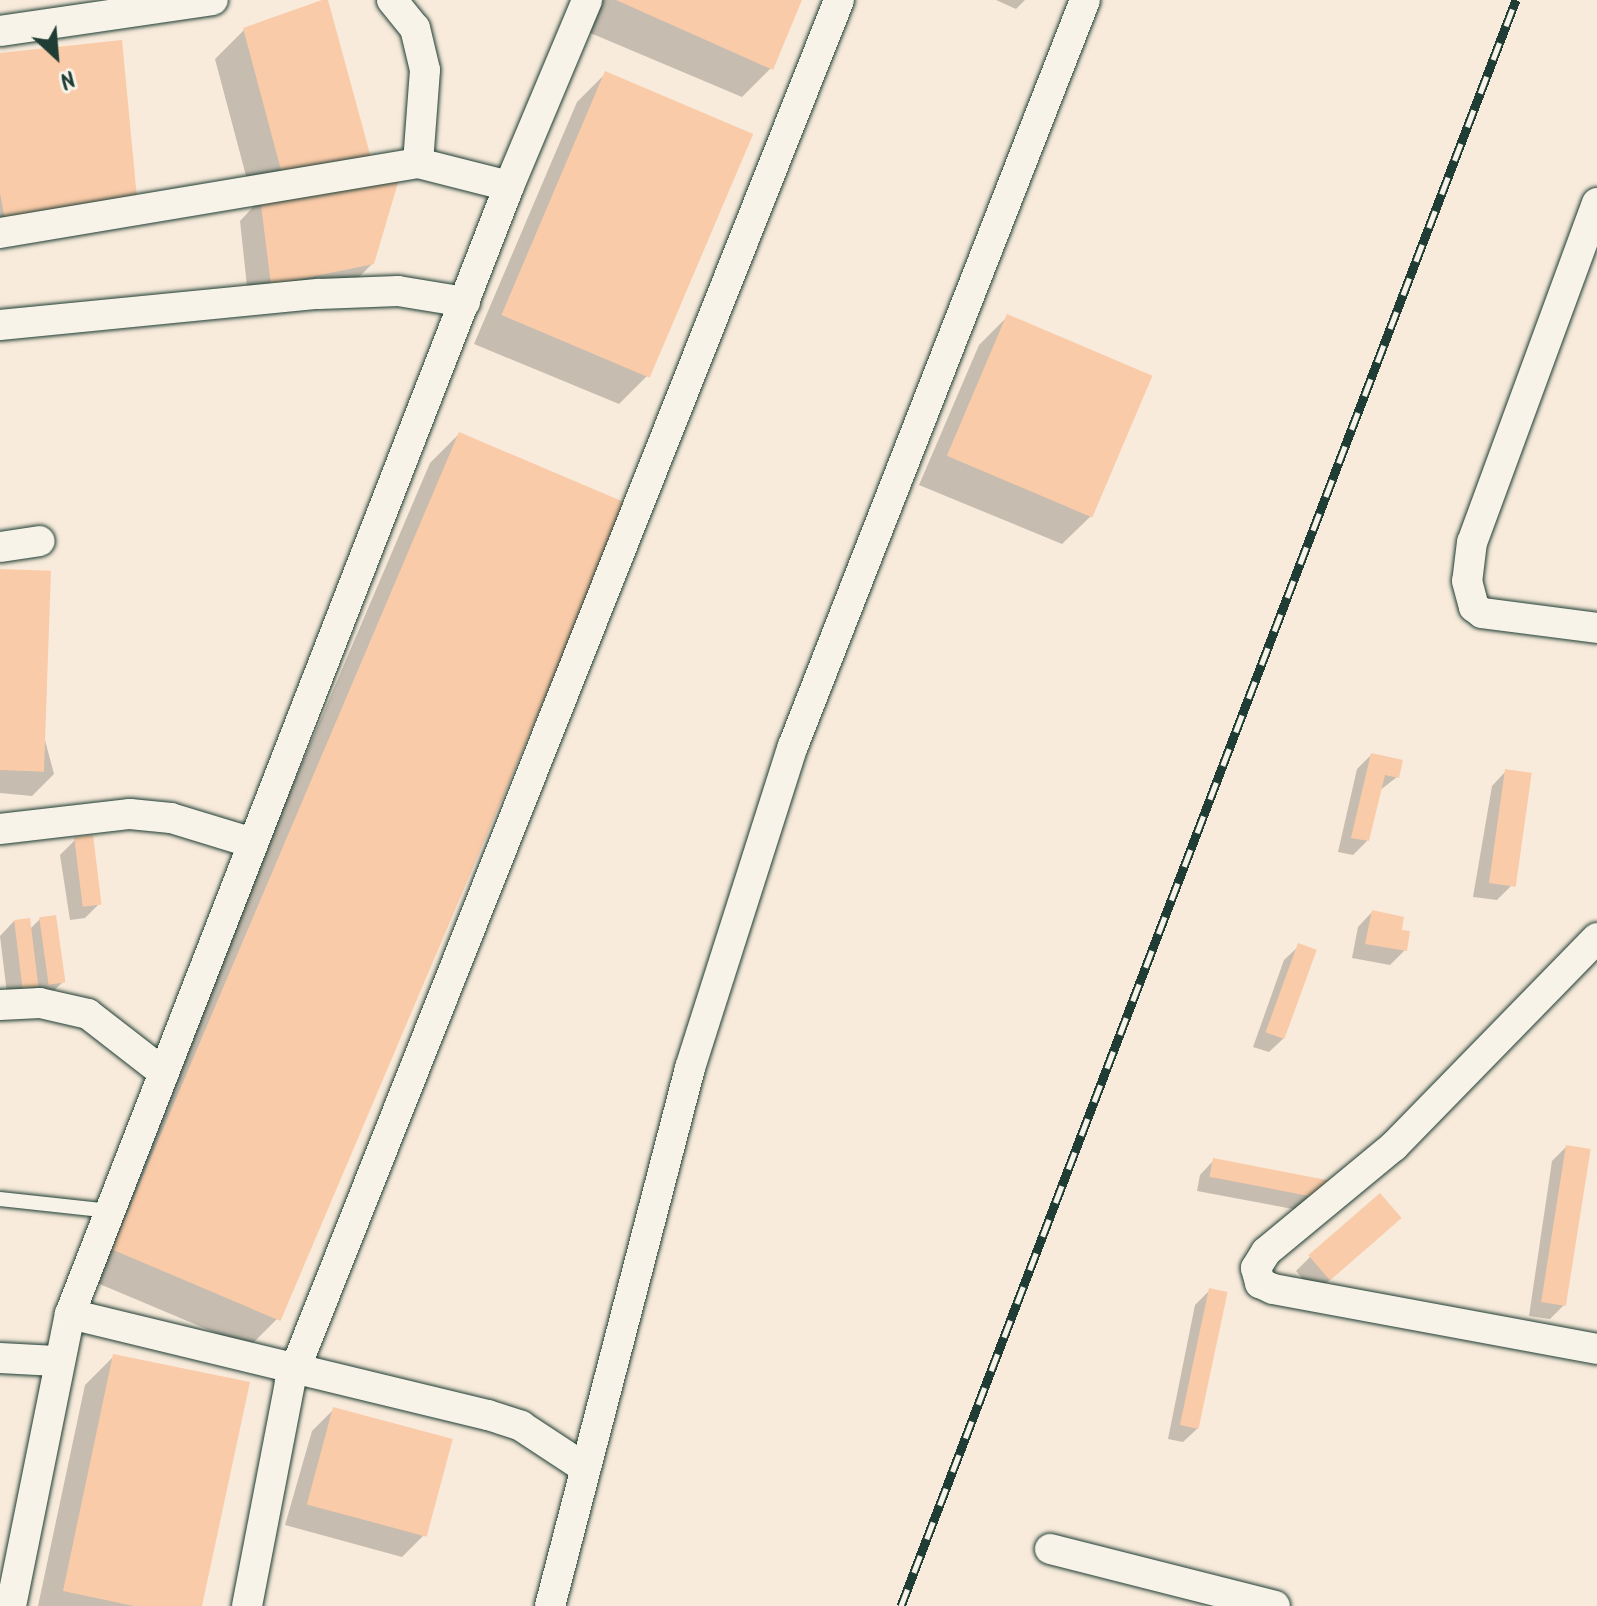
<!DOCTYPE html>
<html>
<head>
<meta charset="utf-8">
<style>
  body { margin:0 }
  #map { position:relative; width:1597px; height:1606px; overflow:hidden; background:#f8ebdb; font-family:Kalam,sans-serif }
  div>[style] { position:absolute }
  .shadow>* { inset:0; background:#0003 }
  .building>* { inset:0; background:#facba9; transform-origin:0 0 }
  .roads { filter:drop-shadow(0 0 2px #1f3d34) drop-shadow(0 0 2px #1f3d34) }
  .service>* { height:14px; margin:-7px; padding:0 7px; transform-origin:7px; border-radius:7px; background:#f7f3e8 }
  .minor>* { height:30px; margin:-15px; padding:0 15px; transform-origin:15px; border-radius:15px; background:#f7f3e8 }
  .rail>* { height:9px; margin-top:-4.5px; transform-origin:0; background:repeating-linear-gradient(90deg,#f7f3e8 0 18px,#1f3d34 0 36px); box-sizing:border-box; border-block:2px solid #1f3d34 }
  span { translate:-50% -50%; white-space:nowrap; text-align:center; line-height:1.15; -webkit-text-stroke:7px #f7f3e8; paint-order:stroke }
  .north { position:absolute; left:16px; top:16px; width:80px; height:80px; -webkit-text-stroke:6px #f7f3e8; paint-order:stroke; rotate:154deg; font-size:22px; font-weight:700; line-height:32px; text-align:center; color:#1f3d34 }
  .north::after { content:''; display:block; margin:auto; width:28px; height:36px; background:#1f3d34; clip-path:polygon(50% 0,100% 100%,50% 72%,0 100%) }
</style>
</head>
<body>
<div id="map">
  <div class="shadow">
    <i style="clip-path:polygon(601px 0,800px 0,771px 68px,742px 97px,588px 32px)"></i>
    <i style="clip-path:polygon(996px 0,1025px 0,1016px 9px)"></i>
    <i style="clip-path:polygon(244px 30px,373px 263px,350px 286px,249px 305px,240px 221px,254px 206px,215px 59px)"></i>
    <i style="clip-path:polygon(120px 42px,0 244px,0 55px)"></i>
    <i style="clip-path:polygon(606px 73px,648px 375px,619px 404px,474px 344px,577px 102px)"></i>
    <i style="clip-path:polygon(1008px 316px,1091px 516px,1062px 544px,919px 485px,979px 345px)"></i>
    <i style="clip-path:polygon(459px 434px,278px 1318px,249px 1347px,83px 1277px,430px 463px)"></i>
    <i style="clip-path:polygon(0 571px,54px 774px,32px 796px,0 793px)"></i>
    <i style="clip-path:polygon(1371px 755px,1397px 777px,1379px 791px,1368px 840px,1353px 855px,1338px 852px,1357px 769px)"></i>
    <i style="clip-path:polygon(1506px 771px,1511px 886px,1497px 900px,1473px 897px,1492px 786px)"></i>
    <i style="clip-path:polygon(75px 840px,100px 903px,85px 918px,70px 920px,60px 855px)"></i>
    <i style="clip-path:polygon(1372px 912px,1399px 931px,1405px 950px,1390px 965px,1352px 958px,1358px 927px)"></i>
    <i style="clip-path:polygon(40px 919px,63px 982px,48px 996px,8px 1002px,0 936px,14px 921px,29px 930px)"></i>
    <i style="clip-path:polygon(1299px 946px,1284px 1038px,1269px 1052px,1253px 1047px,1284px 960px)"></i>
    <i style="clip-path:polygon(1566px 1147px,1565px 1304px,1550px 1319px,1529px 1316px,1552px 1161px)"></i>
    <i style="clip-path:polygon(1214px 1160px,1326px 1182px,1309px 1212px,1197px 1191px,1200px 1175px)"></i>
    <i style="clip-path:polygon(1385px 1232px,1315px 1293px,1296px 1271px,1310px 1257px)"></i>
    <i style="clip-path:polygon(1210px 1290px,1198px 1428px,1183px 1442px,1168px 1439px,1195px 1305px)"></i>
    <i style="clip-path:polygon(114px 1356px,200px 1606px,38px 1606px,85px 1385px)"></i>
    <i style="clip-path:polygon(334px 1409px,424px 1535px,402px 1557px,285px 1525px,312px 1431px)"></i>
  </div>
  <div class="building">
    <i style="clip-path:polygon(322px 0,328px 0,373px 165px,285px 185px,243px 28px)"></i>
    <i style="clip-path:polygon(616px 0,802px 0,773px 70px)"></i>
    <i style="clip-path:polygon(122px 40px,137px 198px,5px 220px,0 193px,0 53px)"></i>
    <i style="left:605px;top:71px;width:161px;height:265px;rotate:23deg"></i>
    <i style="clip-path:polygon(400px 176px,374px 264px,271px 285px,260px 197px)"></i>
    <i style="left:1007px;top:314px;width:158px;height:154px;rotate:23deg"></i>
    <i style="left:459px;top:432px;width:183px;height:888px;rotate:23deg"></i>
    <i style="left:0;top:569px;width:51px;height:201px;rotate:2deg"></i>
    <i style="clip-path:polygon(1371px 753px,1403px 760px,1399px 778px,1385px 775px,1369px 841px,1351px 838px)"></i>
    <i style="left:1505px;top:769px;width:27px;height:115px;rotate:8deg"></i>
    <i style="left:93px;top:835px;width:70px;height:19px;rotate:83deg"></i>
    <i style="clip-path:polygon(1372px 910px,1404px 917px,1402px 930px,1410px 931px,1407px 951px,1365px 944px)"></i>
    <i style="left:56px;top:915px;width:68px;height:17px;rotate:82deg"></i>
    <i style="left:30px;top:918px;width:69px;height:16px;rotate:83deg"></i>
    <i style="left:1298px;top:943px;width:20px;height:95px;rotate:20deg"></i>
    <i style="left:1566px;top:1145px;width:25px;height:159px;rotate:9deg"></i>
    <i style="left:1213px;top:1158px;width:118px;height:19px;rotate:11deg"></i>
    <i style="left:1380px;top:1193px;width:33px;height:95px;rotate:49deg"></i>
    <i style="left:1209px;top:1288px;width:19px;height:140px;rotate:12deg"></i>
    <i style="clip-path:polygon(113px 1354px,250px 1382px,202px 1606px,134px 1606px,63px 1591px)"></i>
    <i style="left:333px;top:1407px;width:124px;height:101px;rotate:15deg"></i>
  </div>
  <div class="roads">
    <div class="service">
      <i style="left:0;top:1199px;width:111px;rotate:6.2deg"></i>
    </div>
    <div class="minor">
      <i style="left:392px;top:0;width:36px;rotate:51deg"></i>
      <i style="left:415px;top:28px;width:43px;rotate:76.6deg"></i>
      <i style="left:425px;top:70px;width:93px;rotate:94.3deg"></i>
      <i style="left:0;top:31px;width:215px;rotate:-8.3deg"></i>
      <i style="left:1597px;top:203px;width:361px;rotate:110.2deg"></i>
      <i style="left:1472px;top:542px;width:39px;rotate:97deg"></i>
      <i style="left:1467px;top:581px;width:27px;rotate:75deg"></i>
      <i style="left:1474px;top:607px;width:10px;rotate:37deg"></i>
      <i style="left:1482px;top:613px;width:116px;rotate:7.4deg"></i>
      <i style="left:0;top:233px;width:424px;rotate:-9.5deg"></i>
      <i style="left:418px;top:163px;width:94px;rotate:14.2deg"></i>
      <i style="left:0;top:325px;width:321px;rotate:-5.6deg"></i>
      <i style="left:319px;top:294px;width:79px;rotate:-2.2deg"></i>
      <i style="left:398px;top:291px;width:68px;rotate:9.3deg"></i>
      <i style="left:0;top:547px;width:40px;rotate:-8.5deg"></i>
      <i style="left:0;top:829px;width:131px;rotate:-6.6deg"></i>
      <i style="left:130px;top:814px;width:41px;rotate:5.6deg"></i>
      <i style="left:171px;top:818px;width:86px;rotate:17deg"></i>
      <i style="left:1597px;top:938px;width:291px;rotate:134.3deg"></i>
      <i style="left:1394px;top:1146px;width:166px;rotate:140.4deg"></i>
      <i style="left:1266px;top:1252px;width:19px;rotate:122deg"></i>
      <i style="left:1256px;top:1268px;width:16px;rotate:75deg"></i>
      <i style="left:1260px;top:1283px;width:14px;rotate:25deg"></i>
      <i style="left:1273px;top:1289px;width:330px;rotate:10.5deg"></i>
      <i style="left:0;top:1005px;width:40px;rotate:-2.9deg"></i>
      <i style="left:40px;top:1003px;width:49px;rotate:12.9deg"></i>
      <i style="left:88px;top:1014px;width:96px;rotate:37.8deg"></i>
      <i style="left:70px;top:1314px;width:430px;rotate:13.6deg"></i>
      <i style="left:488px;top:1415px;width:35px;rotate:18deg"></i>
      <i style="left:521px;top:1426px;width:77px;rotate:33.3deg"></i>
      <i style="left:0;top:1358px;width:56px;rotate:3.1deg"></i>
      <i style="left:1050px;top:1549px;width:232px;rotate:14.2deg"></i>
      <i style="left:11px;top:1606px;width:298px;rotate:-78.6deg"></i>
      <i style="left:70px;top:1314px;width:1210px;rotate:-68.73deg"></i>
      <i style="left:509px;top:186px;width:202px;rotate:-67.2deg"></i>
      <i style="left:247px;top:1606px;width:228px;rotate:-79.1deg"></i>
      <i style="left:290px;top:1382px;width:1487px;rotate:-68.33deg"></i>
      <i style="left:550px;top:1606px;width:556px;rotate:-75.41deg"></i>
      <i style="left:690px;top:1068px;width:338px;rotate:-72.3deg"></i>
      <i style="left:793px;top:746px;width:801px;rotate:-68.62deg"></i>
    </div>
  </div>
  <div class="rail">
    <i style="left:901px;top:1606px;width:1720px;rotate:-69.05deg"></i>
  </div>
  <div class="north">N</div>
</div>
</body>
</html>
